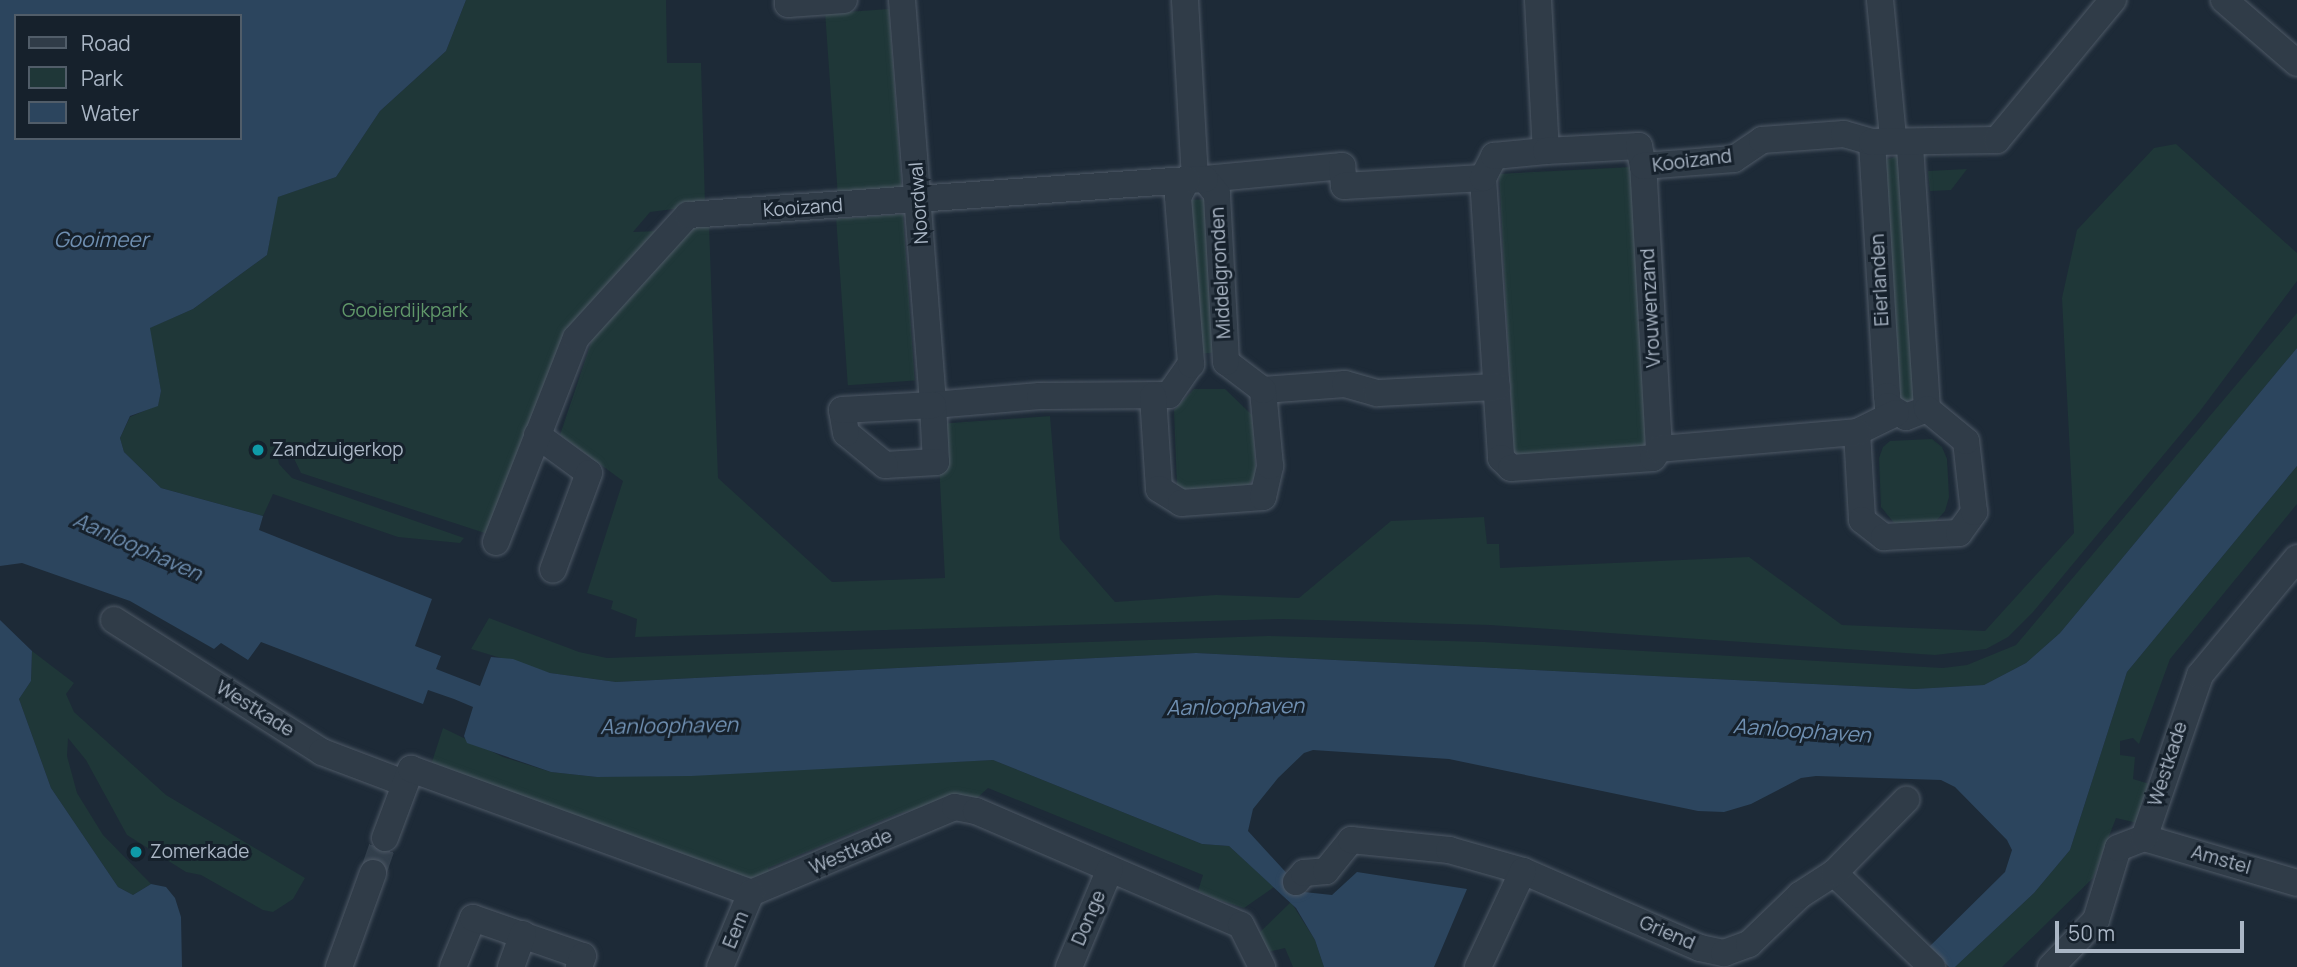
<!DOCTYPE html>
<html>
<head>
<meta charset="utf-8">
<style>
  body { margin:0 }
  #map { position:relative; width:2297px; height:967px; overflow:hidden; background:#1d2a37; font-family:Manrope,sans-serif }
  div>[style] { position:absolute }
  .green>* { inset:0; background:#1f3738; transform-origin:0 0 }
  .water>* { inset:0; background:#2c455e }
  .minor-tunnel>* { height:26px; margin-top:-13px; transform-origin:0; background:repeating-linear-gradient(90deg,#323f4c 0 26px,transparent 0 39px) }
  .roads { filter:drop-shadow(0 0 2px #4e5966) drop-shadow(0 0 2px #4e5966) }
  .minor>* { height:26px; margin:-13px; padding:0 13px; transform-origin:13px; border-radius:13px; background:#303c48 }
  .dots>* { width:19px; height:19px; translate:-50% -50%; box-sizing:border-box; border:4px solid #16212c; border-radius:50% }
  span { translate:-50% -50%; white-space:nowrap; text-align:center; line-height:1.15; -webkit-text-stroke:6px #16212c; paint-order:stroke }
  .street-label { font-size:19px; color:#aab6c5 }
  .park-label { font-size:19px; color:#609769 }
  .poi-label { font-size:19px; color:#aab6c5 }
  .left { translate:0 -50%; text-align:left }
  .water-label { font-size:21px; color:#6f8fb1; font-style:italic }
  .legend { position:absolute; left:14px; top:14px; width:228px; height:126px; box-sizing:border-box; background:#16212c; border:2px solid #515d69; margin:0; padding:9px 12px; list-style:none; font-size:21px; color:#aab6c5 }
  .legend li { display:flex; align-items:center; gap:14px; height:35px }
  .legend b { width:35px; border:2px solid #515d69 }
  .scale { position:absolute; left:2055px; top:921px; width:189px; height:32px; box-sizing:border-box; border:4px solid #aab6c5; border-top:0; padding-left:9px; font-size:21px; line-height:24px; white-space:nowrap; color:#aab6c5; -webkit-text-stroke:5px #16212c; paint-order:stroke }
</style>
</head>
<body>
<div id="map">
  <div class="green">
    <i style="clip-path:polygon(466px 0,666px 0,667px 63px,701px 63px,705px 205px,650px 212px,633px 232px,659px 231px,574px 323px,494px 536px,301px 473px,287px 444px,274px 439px,279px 464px,292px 478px,464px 538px,460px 543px,398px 537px,273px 494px,263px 516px,161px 488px,124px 452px,120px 438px,130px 417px,158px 405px,161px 391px,149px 328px,193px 309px,267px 255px,277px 197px,336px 177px,380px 111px,446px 51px)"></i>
    <i style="left:889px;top:9px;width:184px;height:64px;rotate:86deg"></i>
    <i style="clip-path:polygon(2176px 144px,2297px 253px,2297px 281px,2200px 411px,2033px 612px,2008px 637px,1986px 649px,1935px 655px,1490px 625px,1281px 619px,635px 637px,637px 619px,611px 609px,613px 601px,587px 593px,623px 481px,560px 435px,596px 328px,690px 225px,709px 224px,718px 478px,832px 582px,945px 578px,937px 424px,1050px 416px,1060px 539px,1115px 602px,1216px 595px,1299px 598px,1391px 521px,1484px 517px,1487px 544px,1499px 544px,1500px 568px,1749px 557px,1842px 625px,1985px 631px,2074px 533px,2062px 298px,2077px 230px,2154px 148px)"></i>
    <i style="clip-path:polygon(1898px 156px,1918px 397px,1902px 404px,1895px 400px,1880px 162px)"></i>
    <i style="left:1631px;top:167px;width:284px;height:132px;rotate:87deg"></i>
    <i style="clip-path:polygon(1967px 169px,1951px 190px,1930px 191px,1928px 171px)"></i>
    <i style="clip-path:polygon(1212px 199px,1219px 352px,1199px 354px,1188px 200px)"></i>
    <i style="left:903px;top:214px;width:167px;height:67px;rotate:86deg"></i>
    <i style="clip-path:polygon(2297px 313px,2297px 348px,2060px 633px,2026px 663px,1984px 685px,1915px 689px,1196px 653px,616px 682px,550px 673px,471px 649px,489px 618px,579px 652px,607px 658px,1268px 636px,1484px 642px,1943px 668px,1967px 665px,2016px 645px)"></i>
    <i style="clip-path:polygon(1194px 389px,1225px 389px,1252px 415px,1256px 476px,1244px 490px,1181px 491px,1177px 486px,1174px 410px)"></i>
    <i style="clip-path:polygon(1932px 439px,1942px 447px,1947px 459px,1949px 497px,1945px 511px,1935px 522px,1895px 524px,1881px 507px,1879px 458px,1883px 447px,1890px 441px)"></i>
    <i style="clip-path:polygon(2297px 466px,2297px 504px,2170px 659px,2139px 744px,2133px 738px,2120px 741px,2120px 755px,2135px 757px,2133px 779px,2153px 785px,2142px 824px,2116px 818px,2093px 878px,2002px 967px,1955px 967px,2034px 893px,2070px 850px,2127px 672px)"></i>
    <i style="clip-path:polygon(32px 651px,74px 683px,66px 694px,74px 712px,166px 795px,305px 878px,293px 899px,273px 912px,263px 910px,201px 875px,186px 872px,127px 835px,86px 760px,68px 738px,67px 756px,77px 793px,103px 835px,151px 884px,133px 895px,118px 887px,51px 788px,19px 699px,31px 681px)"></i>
    <i style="clip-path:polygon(443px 728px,503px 757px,551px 772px,597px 777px,993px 760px,1202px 844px,1229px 846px,1274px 887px,1244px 908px,1216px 899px,1198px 891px,1203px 875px,988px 788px,975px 800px,964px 797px,897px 814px,768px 868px,770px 874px,747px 883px,431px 765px)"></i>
    <i style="clip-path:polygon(1291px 902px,1315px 940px,1324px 967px,1293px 967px,1285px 948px,1268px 952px,1259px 933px)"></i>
  </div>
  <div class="water">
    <i style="clip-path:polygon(evenodd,0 0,466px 0,446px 51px,380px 111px,336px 177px,278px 197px,267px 255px,193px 309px,150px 328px,161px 391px,158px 406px,130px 416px,120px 438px,124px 452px,161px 488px,263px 516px,259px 530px,432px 599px,415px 646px,441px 656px,436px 669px,480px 686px,491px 657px,513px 659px,550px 673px,616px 682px,1196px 653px,1915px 689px,1984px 685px,2026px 663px,2060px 633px,2297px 348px,2297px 466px,2127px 672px,2070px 850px,2034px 893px,1955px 967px,1949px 967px,1929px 947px,2005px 872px,2012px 850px,2007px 840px,1955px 787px,1941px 780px,1816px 776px,1801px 778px,1751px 804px,1724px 812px,1698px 811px,1449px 759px,1313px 750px,1304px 753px,1278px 778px,1253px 809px,1248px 831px,1304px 892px,1332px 895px,1357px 872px,1467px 889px,1434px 967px,1324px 967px,1315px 940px,1296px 908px,1229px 846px,1202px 844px,993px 760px,691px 776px,597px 777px,551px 772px,467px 743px,464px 736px,473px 707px,454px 699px,428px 690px,423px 704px,261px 642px,248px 660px,221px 643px,214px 649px,130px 601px,22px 563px,0 566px,0 0,16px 16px,240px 16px,240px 138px,16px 138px,16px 16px)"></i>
    <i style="clip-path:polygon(0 620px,32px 651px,31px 681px,19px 699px,51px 788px,118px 887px,133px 895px,151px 884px,166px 887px,175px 898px,181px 917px,182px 967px,0 967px)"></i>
  </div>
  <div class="minor-tunnel">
    <i style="left:373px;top:873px;width:37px;rotate:-71deg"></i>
  </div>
  <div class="roads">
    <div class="minor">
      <i style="left:788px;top:0;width:4px;rotate:90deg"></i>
      <i style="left:788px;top:4px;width:56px;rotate:-4.1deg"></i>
      <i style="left:902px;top:0;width:406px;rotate:85.6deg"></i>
      <i style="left:933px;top:405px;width:107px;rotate:-4.8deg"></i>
      <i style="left:1040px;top:396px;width:129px;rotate:-0.4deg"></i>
      <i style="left:1169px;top:395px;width:38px;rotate:-55deg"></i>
      <i style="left:1185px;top:0;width:179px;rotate:86.8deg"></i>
      <i style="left:1538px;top:0;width:151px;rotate:87deg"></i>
      <i style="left:1880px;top:0;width:139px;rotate:84.6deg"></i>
      <i style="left:2224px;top:0;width:96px;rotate:40.8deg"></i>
      <i style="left:1872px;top:142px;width:254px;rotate:86.6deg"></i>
      <i style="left:1887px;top:396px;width:10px;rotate:84deg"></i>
      <i style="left:1888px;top:406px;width:21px;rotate:31deg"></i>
      <i style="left:1906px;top:417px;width:22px;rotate:-21deg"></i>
      <i style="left:1927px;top:409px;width:267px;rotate:-93.7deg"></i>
      <i style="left:1483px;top:178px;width:281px;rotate:86.3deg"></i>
      <i style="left:1501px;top:458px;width:14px;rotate:45deg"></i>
      <i style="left:1511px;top:468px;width:142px;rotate:-4deg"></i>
      <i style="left:1653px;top:458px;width:11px;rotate:-56deg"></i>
      <i style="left:1659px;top:449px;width:283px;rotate:-93.2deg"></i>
      <i style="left:1205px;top:179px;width:138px;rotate:-5.4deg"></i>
      <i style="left:1342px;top:166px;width:20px;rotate:84deg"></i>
      <i style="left:1344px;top:186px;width:139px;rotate:-3.3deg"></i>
      <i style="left:1483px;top:178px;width:25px;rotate:-63deg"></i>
      <i style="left:1494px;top:156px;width:52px;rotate:-5.5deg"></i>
      <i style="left:1546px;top:151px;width:93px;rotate:-3.1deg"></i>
      <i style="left:1639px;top:146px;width:20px;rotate:79deg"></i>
      <i style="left:1643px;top:166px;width:91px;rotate:-4.4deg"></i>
      <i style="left:1734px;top:159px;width:34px;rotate:-34deg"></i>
      <i style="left:1762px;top:140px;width:82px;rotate:-4.2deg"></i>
      <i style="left:1844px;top:134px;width:29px;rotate:16deg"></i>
      <i style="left:1872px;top:142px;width:125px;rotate:-0.9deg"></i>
      <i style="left:1997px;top:140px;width:182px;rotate:-50.4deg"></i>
      <i style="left:1263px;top:390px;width:82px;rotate:-4.2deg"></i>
      <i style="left:1345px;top:384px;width:33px;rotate:16deg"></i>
      <i style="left:1377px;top:393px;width:120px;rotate:-2.9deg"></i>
      <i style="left:1153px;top:396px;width:93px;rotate:86.3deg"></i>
      <i style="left:1159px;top:489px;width:26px;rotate:32deg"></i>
      <i style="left:1181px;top:503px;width:82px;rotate:-4.2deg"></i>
      <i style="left:1263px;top:497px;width:32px;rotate:-77deg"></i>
      <i style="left:1270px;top:466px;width:76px;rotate:-95.3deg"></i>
      <i style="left:1263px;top:390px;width:46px;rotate:-142.9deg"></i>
      <i style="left:1226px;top:362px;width:168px;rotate:-93.1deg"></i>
      <i style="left:1217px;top:194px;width:19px;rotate:-129deg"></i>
      <i style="left:1205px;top:179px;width:18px;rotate:177deg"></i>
      <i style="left:1187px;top:180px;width:19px;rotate:118deg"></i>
      <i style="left:1178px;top:197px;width:168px;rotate:85.5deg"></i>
      <i style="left:933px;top:405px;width:57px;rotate:87deg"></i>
      <i style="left:936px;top:462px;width:51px;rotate:176.6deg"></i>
      <i style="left:885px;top:465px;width:50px;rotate:-140.6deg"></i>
      <i style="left:846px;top:433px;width:23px;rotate:-100deg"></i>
      <i style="left:842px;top:410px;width:91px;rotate:-3.1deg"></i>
      <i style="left:1896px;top:413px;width:43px;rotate:154deg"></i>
      <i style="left:1857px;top:432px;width:88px;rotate:86.7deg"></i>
      <i style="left:1862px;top:520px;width:28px;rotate:38deg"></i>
      <i style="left:1884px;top:537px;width:75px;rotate:-3.1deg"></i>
      <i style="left:1959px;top:533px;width:26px;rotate:-54deg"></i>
      <i style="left:1974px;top:512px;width:71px;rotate:-96.4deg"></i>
      <i style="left:1966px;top:441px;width:50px;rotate:-140.6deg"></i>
      <i style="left:537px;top:435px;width:64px;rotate:36.2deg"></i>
      <i style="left:589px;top:473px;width:103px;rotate:110.4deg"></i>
      <i style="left:1659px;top:449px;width:199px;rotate:-4.9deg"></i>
      <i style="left:496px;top:542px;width:219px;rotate:-68.6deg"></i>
      <i style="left:576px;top:338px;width:166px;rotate:-47.7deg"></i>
      <i style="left:688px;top:215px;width:500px;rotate:-4.01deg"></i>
      <i style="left:114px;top:620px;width:246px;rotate:32.4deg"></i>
      <i style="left:322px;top:752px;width:88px;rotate:20.7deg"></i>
      <i style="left:385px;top:838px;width:74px;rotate:-69.4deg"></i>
      <i style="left:411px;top:769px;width:362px;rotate:20deg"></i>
      <i style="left:751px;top:893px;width:221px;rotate:-22.9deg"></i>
      <i style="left:955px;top:807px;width:21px;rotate:11deg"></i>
      <i style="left:976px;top:811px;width:288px;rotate:23.3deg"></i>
      <i style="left:1241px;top:925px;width:47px;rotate:63.4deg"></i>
      <i style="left:2144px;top:838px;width:159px;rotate:16.4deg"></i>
      <i style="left:1834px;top:873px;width:136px;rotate:43.8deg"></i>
      <i style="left:1296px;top:882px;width:12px;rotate:-48deg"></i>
      <i style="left:1304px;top:873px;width:22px;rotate:-5deg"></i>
      <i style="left:1326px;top:871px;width:40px;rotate:-51deg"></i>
      <i style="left:1351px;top:840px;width:99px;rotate:5.8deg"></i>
      <i style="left:1449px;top:850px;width:77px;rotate:15.8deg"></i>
      <i style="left:1523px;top:871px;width:193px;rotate:23.5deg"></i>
      <i style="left:1700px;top:948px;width:25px;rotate:12deg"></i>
      <i style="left:1724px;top:953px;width:27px;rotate:-20deg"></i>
      <i style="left:1749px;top:944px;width:71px;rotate:-43.9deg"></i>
      <i style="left:1800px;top:895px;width:40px;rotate:-32.9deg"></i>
      <i style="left:1834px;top:873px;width:103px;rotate:-45.4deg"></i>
      <i style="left:339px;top:967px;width:100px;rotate:-70.1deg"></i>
      <i style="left:453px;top:967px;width:53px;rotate:-67.8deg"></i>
      <i style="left:473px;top:918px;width:116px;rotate:19.1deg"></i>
      <i style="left:583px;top:956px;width:12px;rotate:110deg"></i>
      <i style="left:511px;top:967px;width:35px;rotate:-70deg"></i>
      <i style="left:720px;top:967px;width:80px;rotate:-67.3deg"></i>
      <i style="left:1069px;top:967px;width:106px;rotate:-67.3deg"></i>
      <i style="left:1478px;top:967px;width:106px;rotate:-64.9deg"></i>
      <i style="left:2051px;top:967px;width:65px;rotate:-46.2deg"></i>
      <i style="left:2096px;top:920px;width:75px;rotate:-73deg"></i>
      <i style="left:2118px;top:848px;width:28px;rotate:-21deg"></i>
      <i style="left:2144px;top:838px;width:172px;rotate:-71deg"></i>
      <i style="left:2200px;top:675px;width:152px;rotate:-50.3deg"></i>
    </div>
  </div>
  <div class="dots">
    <i style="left:258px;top:450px;background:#0f9aa8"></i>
    <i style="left:136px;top:852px;background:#0f9aa8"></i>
  </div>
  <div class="street-label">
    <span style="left:1692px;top:161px;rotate:-7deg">Kooizand</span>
    <span style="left:919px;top:203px;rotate:-94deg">Noordwal</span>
    <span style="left:803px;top:208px;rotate:-4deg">Kooizand</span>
    <span style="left:1221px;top:273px;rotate:-93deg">Middelgronden</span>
    <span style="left:1880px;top:280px;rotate:-93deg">Eierlanden</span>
    <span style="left:1651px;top:308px;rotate:-93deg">Vrouwenzand</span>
    <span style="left:255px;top:709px;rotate:32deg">Westkade</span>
    <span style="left:2168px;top:764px;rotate:-72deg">Westkade</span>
    <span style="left:851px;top:852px;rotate:-23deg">Westkade</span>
    <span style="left:2221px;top:860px;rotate:16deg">Amstel</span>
    <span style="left:1089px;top:918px;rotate:-67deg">Donge</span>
    <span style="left:736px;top:930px;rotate:-68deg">Eem</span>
    <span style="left:1667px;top:933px;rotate:23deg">Griend</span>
  </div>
  <div class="park-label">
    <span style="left:405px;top:311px">Gooierdijkpark</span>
  </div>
  <div class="poi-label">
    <span class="left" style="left:272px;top:450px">Zandzuigerkop</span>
    <span class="left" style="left:150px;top:852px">Zomerkade</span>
  </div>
  <div class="water-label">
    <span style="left:101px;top:239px">Gooimeer</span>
    <span style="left:138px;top:546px;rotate:24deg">Aanloophaven</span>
    <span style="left:1235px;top:706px;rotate:-1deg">Aanloophaven</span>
    <span style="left:669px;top:725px;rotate:-1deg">Aanloophaven</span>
    <span style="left:1802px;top:730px;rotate:4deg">Aanloophaven</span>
  </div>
  <ul class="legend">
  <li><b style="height:9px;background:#303c48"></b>Road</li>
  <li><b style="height:19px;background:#1f3738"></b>Park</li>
  <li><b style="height:19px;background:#2c455e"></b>Water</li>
  </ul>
  <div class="scale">50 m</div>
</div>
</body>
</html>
